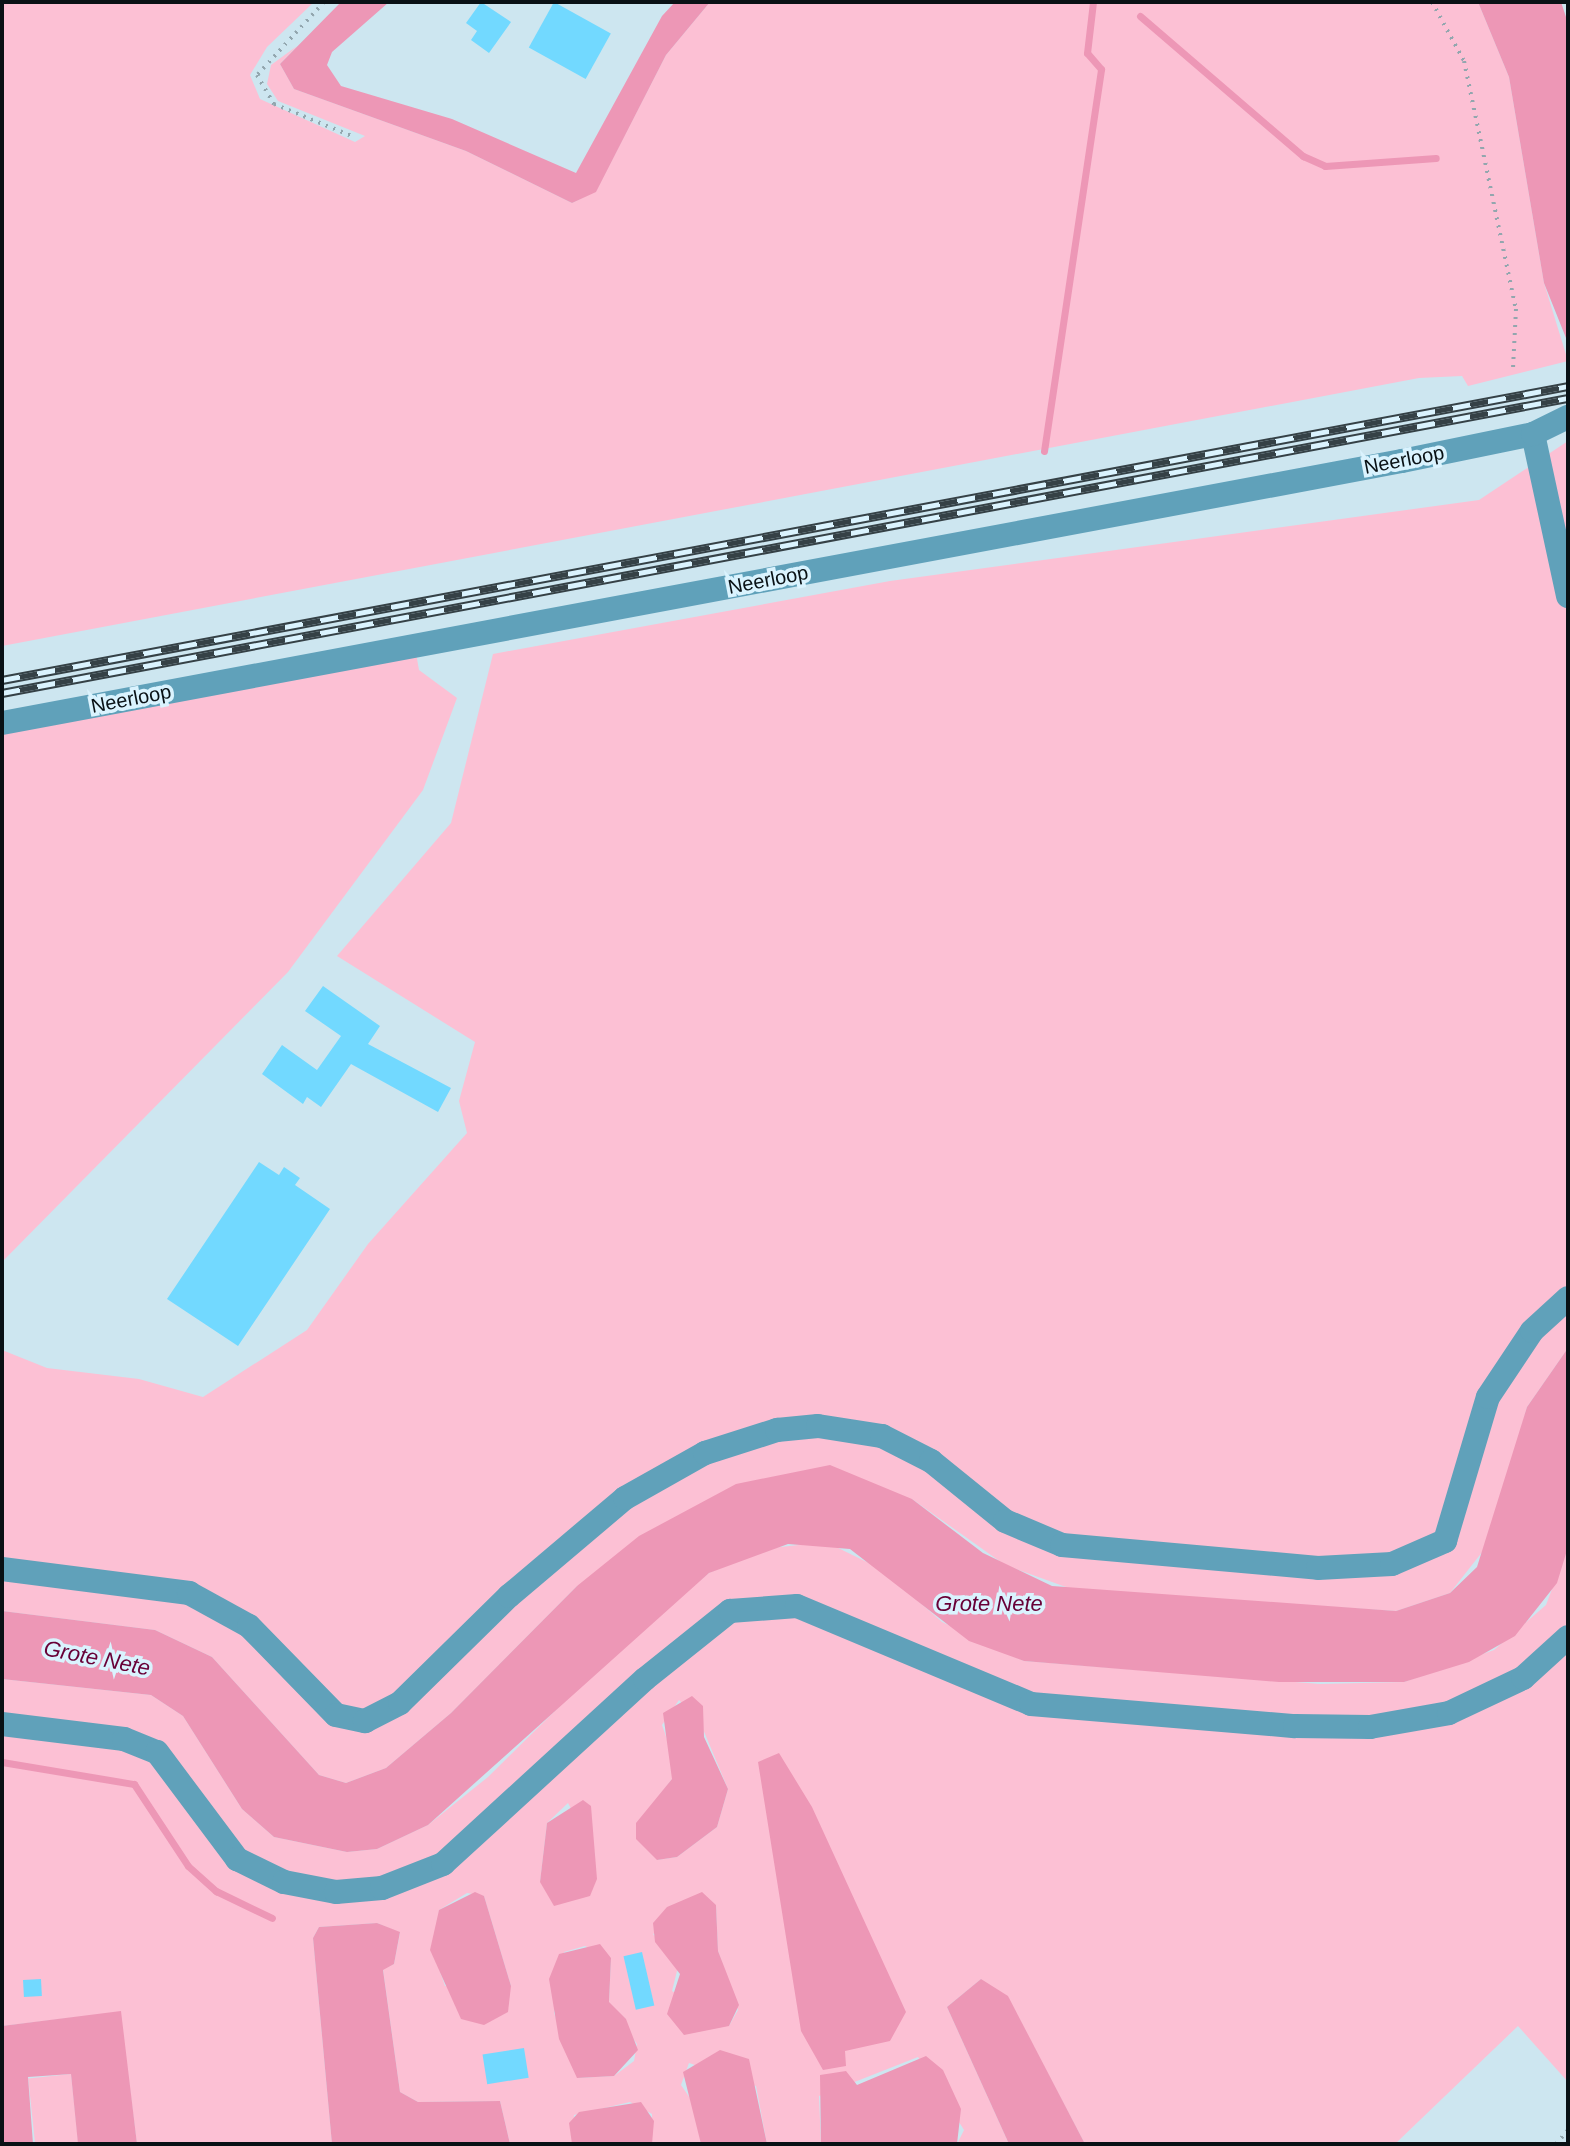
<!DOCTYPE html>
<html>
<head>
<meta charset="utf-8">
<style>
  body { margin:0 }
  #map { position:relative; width:1570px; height:2146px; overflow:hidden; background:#cde6f0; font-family:Arial,sans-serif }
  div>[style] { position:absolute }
  .green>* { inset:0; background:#fcc0d4; transform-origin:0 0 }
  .water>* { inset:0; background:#ed97b6 }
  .stream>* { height:7px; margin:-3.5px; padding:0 3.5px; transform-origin:3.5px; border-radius:3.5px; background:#ed97b6 }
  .building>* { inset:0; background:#72d9ff; transform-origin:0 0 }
  .path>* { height:4px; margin-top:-2px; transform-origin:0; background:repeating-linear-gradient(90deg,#92a6ae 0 2px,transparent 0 8px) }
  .minor>* { height:24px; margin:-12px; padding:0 12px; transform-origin:12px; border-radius:12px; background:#60a1ba }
  .rail>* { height:9px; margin-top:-4.5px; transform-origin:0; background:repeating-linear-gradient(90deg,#daf3fe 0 18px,#354146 0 36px); box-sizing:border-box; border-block:2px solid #354146 }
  span { translate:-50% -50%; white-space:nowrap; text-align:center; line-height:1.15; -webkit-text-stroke:7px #daf3fe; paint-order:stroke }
  .street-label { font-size:20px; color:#091115 }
  .water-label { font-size:22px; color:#680037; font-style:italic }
  .frame { position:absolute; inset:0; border:4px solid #091115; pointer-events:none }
</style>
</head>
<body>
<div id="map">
  <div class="green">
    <i style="clip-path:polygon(2px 2px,314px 2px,267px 47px,250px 75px,260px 99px,355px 142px,365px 136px,278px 101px,267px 84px,271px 65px,297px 46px,280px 64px,294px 89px,466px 151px,572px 203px,596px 191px,666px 55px,710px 2px,1478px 2px,1509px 77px,1544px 283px,1568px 361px,1468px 386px,1462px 376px,1419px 378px,2px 646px)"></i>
    <i style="clip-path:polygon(1568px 441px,1568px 1348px,1527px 1407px,1490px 1542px,1450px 1593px,1396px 1611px,1077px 1591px,1005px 1565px,912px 1499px,577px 1586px,451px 1713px,386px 1768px,346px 1783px,319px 1775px,212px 1657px,155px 1630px,2px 1611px,2px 1350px,47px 1368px,139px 1379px,203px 1397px,307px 1330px,368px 1244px,467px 1133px,459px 1101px,475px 1042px,337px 956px,451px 823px,493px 654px,890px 581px,1479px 500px)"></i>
    <i style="clip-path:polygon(416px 653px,419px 670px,457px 698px,423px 790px,288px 972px,2px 1262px,2px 728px)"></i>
    <i style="clip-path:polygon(evenodd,826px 1542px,883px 1570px,942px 1622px,1024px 1661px,1320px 1684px,1404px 1682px,1494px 1650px,1546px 1605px,1568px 1547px,1568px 2082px,1518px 2026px,1395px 2144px,1085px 2144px,1019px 2019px,981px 1979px,947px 2007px,1009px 2144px,957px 2144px,964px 2130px,918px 2057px,819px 2096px,821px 2144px,767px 2144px,756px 2086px,689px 2063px,681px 2085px,694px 2104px,701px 2144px,652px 2144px,652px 2114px,630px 2102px,574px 2115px,572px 2144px,510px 2144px,500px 2101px,418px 2102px,400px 2092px,383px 1969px,394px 1964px,400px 1933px,377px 1923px,319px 1927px,313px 1938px,332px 2144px,137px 2144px,120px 2012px,2px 2026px,2px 1679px,151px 1695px,183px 1716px,242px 1809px,274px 1837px,347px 1852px,377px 1849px,428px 1825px,488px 1777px,628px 1639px,709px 1573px,761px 1549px,826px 1542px,679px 1700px,700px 1722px,728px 1789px,717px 1827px,677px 1857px,657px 1860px,656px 1800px,672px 1779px,674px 1759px,662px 1725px,679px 1700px,826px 1542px,568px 1803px,595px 1854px,591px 1865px,540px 1882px,547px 1823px,568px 1803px,826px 1542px,467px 1893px,484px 1896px,511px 1986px,445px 1986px,437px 1963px,439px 1910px,467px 1893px,826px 1542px,716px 1905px,718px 1951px,738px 2010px,729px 2026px,672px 1991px,678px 1967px,653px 1934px,716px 1905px,826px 1542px,585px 1946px,611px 1958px,609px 2003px,637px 2044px,634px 2061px,614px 2076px,578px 2078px,554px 2013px,564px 1952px,585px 1946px)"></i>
    <i style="left:71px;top:2074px;width:70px;height:43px;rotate:84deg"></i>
  </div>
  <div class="water">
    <i style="clip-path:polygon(341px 2px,389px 2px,332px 52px,327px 65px,341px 86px,452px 119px,576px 173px,662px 16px,675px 2px,710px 2px,666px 55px,596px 192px,572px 203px,466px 151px,294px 89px,280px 64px)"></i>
    <i style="clip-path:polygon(1478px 2px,1561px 2px,1568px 23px,1568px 343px,1544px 283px,1509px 77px)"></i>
    <i style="clip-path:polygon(1568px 1348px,1568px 1547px,1557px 1583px,1515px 1636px,1469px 1662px,1404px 1682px,1279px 1682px,1024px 1661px,969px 1641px,850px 1549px,788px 1544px,709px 1573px,428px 1825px,377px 1849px,347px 1852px,274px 1837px,242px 1809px,183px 1716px,151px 1695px,2px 1679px,2px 1611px,155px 1630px,212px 1657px,319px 1775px,346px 1783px,386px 1768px,451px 1713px,577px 1586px,639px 1536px,736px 1484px,830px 1465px,912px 1499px,983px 1553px,1052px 1586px,1396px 1611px,1450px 1593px,1477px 1567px,1527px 1407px)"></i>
    <i style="clip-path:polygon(692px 1696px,703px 1706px,704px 1737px,728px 1789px,717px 1827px,677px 1857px,657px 1860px,636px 1839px,636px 1823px,672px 1779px,663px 1713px)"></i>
    <i style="clip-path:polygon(779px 1753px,812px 1807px,906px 2012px,890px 2041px,845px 2051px,846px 2066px,823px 2070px,801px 2031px,758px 1762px)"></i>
    <i style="clip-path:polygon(583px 1800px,591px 1806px,597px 1879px,590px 1896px,554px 1906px,540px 1882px,547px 1823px)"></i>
    <i style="clip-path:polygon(475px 1892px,484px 1896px,511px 1986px,508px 2012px,484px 2025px,461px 2019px,430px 1950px,439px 1910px)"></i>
    <i style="clip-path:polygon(702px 1892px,716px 1905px,718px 1951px,739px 2005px,729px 2026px,684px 2035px,667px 2014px,680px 1974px,655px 1942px,653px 1923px,667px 1907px)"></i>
    <i style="clip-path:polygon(377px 1923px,400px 1932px,394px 1964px,383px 1970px,400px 2092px,418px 2102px,500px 2101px,510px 2144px,332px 2144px,313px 1938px,319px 1927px)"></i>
    <i style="clip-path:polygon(600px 1944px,611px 1958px,609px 2002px,626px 2019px,638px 2050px,614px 2076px,577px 2078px,559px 2039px,549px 1979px,559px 1954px)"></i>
    <i style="clip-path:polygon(981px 1979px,1008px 1996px,1085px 2144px,1009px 2144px,947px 2007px)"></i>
    <i style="clip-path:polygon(121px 2011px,137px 2144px,78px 2144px,71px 2074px,28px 2077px,33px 2144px,2px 2144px,2px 2026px)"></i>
    <i style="clip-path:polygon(720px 2050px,749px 2059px,767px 2144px,701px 2144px,683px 2072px)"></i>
    <i style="clip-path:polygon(926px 2056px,943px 2070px,961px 2109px,957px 2144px,821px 2144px,820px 2075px,846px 2071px,857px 2085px)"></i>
    <i style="clip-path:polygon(641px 2102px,654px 2121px,652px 2144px,572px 2144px,569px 2123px,579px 2112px)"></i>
  </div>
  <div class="stream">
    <i style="left:1140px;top:16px;width:215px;rotate:40.7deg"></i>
    <i style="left:1303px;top:156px;width:24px;rotate:24deg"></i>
    <i style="left:1325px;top:166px;width:111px;rotate:-4.1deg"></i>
    <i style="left:1044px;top:451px;width:386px;rotate:-81.5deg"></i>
    <i style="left:1101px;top:69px;width:21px;rotate:-131deg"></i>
    <i style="left:1087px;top:53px;width:51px;rotate:-83.3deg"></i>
    <i style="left:2px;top:1762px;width:134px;rotate:9.5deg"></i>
    <i style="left:134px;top:1784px;width:98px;rotate:56.6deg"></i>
    <i style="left:188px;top:1866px;width:38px;rotate:42deg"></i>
    <i style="left:216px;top:1891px;width:62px;rotate:25.7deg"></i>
  </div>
  <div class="building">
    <i style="clip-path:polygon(481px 2px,511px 22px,489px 53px,471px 40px,477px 31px,466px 23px)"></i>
    <i style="left:554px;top:2px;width:65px;height:52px;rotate:29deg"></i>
    <i style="clip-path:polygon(323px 986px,380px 1026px,368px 1044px,451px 1088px,438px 1112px,351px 1064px,321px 1107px,307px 1097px,303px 1104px,262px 1074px,282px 1045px,317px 1070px,341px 1036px,305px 1011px)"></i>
    <i style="clip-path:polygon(259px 1162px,279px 1175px,284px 1167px,300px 1178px,295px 1185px,330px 1209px,238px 1346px,167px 1299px)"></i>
    <i style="left:642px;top:1952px;width:55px;height:19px;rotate:77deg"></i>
    <i style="left:41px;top:1979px;width:17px;height:18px;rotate:87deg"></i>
    <i style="left:524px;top:2048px;width:30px;height:42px;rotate:81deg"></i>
  </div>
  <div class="path">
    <i style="left:324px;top:2px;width:99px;rotate:132.5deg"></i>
    <i style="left:257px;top:75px;width:34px;rotate:60deg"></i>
    <i style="left:274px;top:104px;width:87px;rotate:22.4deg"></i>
    <i style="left:1432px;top:2px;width:67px;rotate:61.5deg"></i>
    <i style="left:1464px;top:61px;width:253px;rotate:78.2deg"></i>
    <i style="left:1516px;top:309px;width:60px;rotate:92.9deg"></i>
    <i style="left:1556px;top:2144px;width:18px;rotate:-49deg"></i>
  </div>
  <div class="minor">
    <i style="left:1533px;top:434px;width:166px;rotate:77.8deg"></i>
    <i style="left:2px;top:723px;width:1424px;rotate:-10.6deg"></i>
    <i style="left:1402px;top:461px;width:134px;rotate:-11.6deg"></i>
    <i style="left:1533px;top:434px;width:39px;rotate:-26deg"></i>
    <i style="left:2px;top:1569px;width:189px;rotate:7.3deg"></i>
    <i style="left:189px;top:1593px;width:68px;rotate:28.8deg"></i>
    <i style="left:249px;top:1626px;width:124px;rotate:45.7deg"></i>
    <i style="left:336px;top:1715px;width:30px;rotate:12deg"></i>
    <i style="left:365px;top:1721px;width:39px;rotate:-27deg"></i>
    <i style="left:400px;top:1703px;width:153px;rotate:-44.5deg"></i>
    <i style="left:509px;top:1596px;width:152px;rotate:-40.2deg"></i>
    <i style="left:625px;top:1498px;width:92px;rotate:-29.4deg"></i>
    <i style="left:705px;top:1453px;width:76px;rotate:-17.7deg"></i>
    <i style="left:777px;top:1430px;width:41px;rotate:-5.6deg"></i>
    <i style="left:818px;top:1426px;width:65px;rotate:8.9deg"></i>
    <i style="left:882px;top:1436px;width:55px;rotate:27deg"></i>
    <i style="left:931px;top:1461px;width:95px;rotate:39deg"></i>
    <i style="left:1005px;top:1521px;width:62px;rotate:22.8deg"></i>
    <i style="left:1062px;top:1545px;width:257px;rotate:5.1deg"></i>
    <i style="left:1318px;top:1568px;width:74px;rotate:-3.1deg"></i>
    <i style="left:1392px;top:1564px;width:58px;rotate:-23.5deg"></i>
    <i style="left:1445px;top:1541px;width:150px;rotate:-73.4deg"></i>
    <i style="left:1488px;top:1397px;width:79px;rotate:-56.3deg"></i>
    <i style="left:1532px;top:1331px;width:49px;rotate:-42.5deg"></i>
    <i style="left:2px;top:1724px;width:123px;rotate:7deg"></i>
    <i style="left:124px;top:1739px;width:35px;rotate:22deg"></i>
    <i style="left:157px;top:1752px;width:134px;rotate:53.2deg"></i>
    <i style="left:237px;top:1859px;width:52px;rotate:26.1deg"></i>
    <i style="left:284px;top:1882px;width:53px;rotate:10.9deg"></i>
    <i style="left:336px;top:1892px;width:46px;rotate:-5deg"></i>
    <i style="left:382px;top:1888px;width:66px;rotate:-21.5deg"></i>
    <i style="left:443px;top:1864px;width:274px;rotate:-42.5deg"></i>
    <i style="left:645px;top:1679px;width:109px;rotate:-38.7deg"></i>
    <i style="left:730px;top:1611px;width:67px;rotate:-4.3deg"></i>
    <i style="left:797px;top:1606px;width:254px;rotate:22.7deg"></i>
    <i style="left:1031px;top:1704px;width:265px;rotate:4.8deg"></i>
    <i style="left:1295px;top:1726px;width:75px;rotate:0.8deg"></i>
    <i style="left:1370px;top:1727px;width:80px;rotate:-10deg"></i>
    <i style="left:1449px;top:1713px;width:82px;rotate:-25.3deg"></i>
    <i style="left:1523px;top:1678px;width:61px;rotate:-42.3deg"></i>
  </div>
  <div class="rail">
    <i style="left:2px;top:680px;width:1593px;rotate:-10.63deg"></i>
    <i style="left:2px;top:693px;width:1594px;rotate:-10.67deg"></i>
  </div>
  <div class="street-label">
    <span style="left:1404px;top:460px;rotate:-11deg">Neerloop</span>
    <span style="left:768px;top:580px;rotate:-11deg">Neerloop</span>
    <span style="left:131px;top:699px;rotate:-11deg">Neerloop</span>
  </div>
  <div class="water-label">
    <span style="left:989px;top:1604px">Grote Nete</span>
    <span style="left:97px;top:1658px;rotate:11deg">Grote Nete</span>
  </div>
  <div class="frame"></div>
</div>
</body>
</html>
